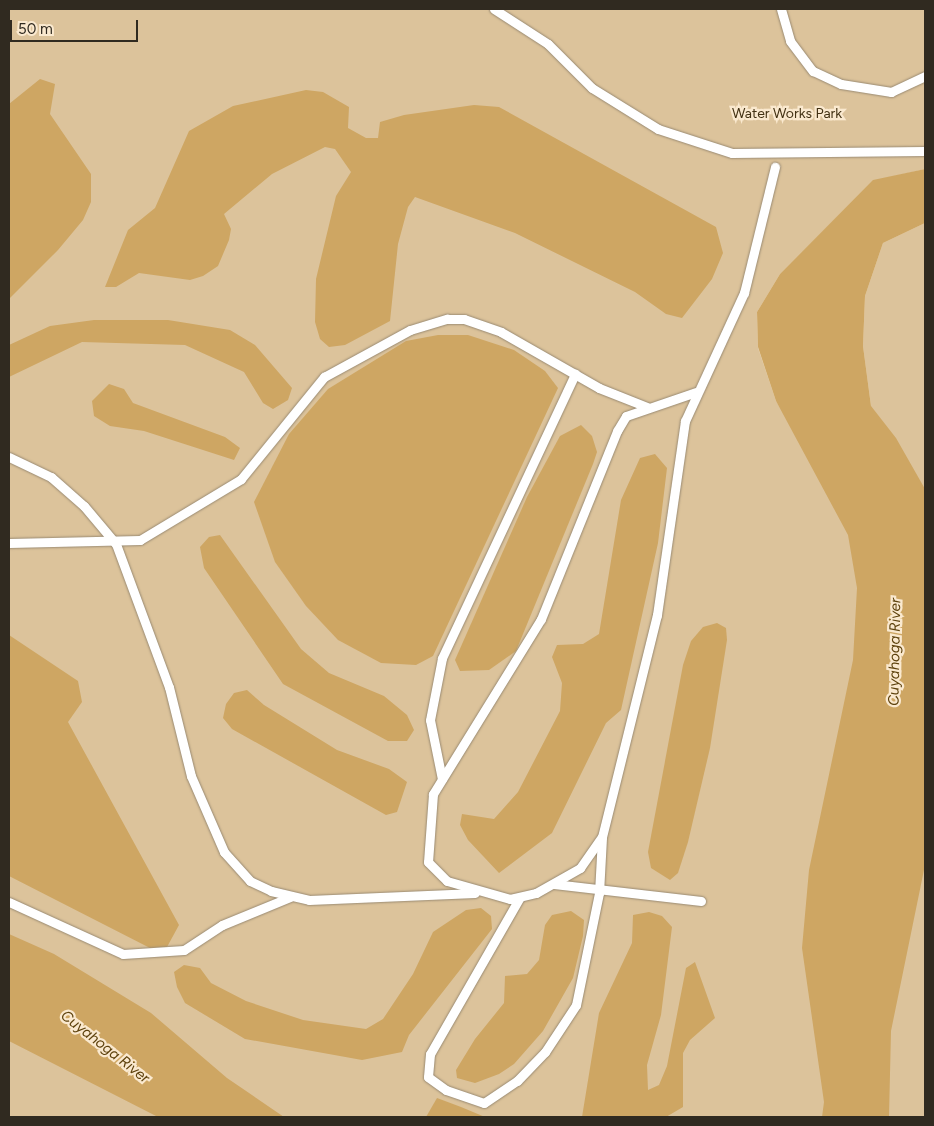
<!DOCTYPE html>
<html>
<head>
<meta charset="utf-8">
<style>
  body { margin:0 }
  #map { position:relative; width:934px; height:1126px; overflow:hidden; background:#eddcc2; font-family:Figtree,sans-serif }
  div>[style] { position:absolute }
  .green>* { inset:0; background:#dcc39b }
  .water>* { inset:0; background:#cea663 }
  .roads { filter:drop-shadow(0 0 1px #998a72) drop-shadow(0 0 1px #998a72) }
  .lane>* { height:9px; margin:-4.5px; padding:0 4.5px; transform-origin:4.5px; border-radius:4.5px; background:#fff }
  span { translate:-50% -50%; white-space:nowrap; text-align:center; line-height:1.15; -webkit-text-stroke:4.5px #fae9cf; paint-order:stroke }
  .park-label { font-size:14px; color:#423113 }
  .water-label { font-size:15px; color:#5e420d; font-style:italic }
  .frame { position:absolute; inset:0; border:10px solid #302a20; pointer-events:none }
  .scale { position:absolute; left:10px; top:20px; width:128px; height:22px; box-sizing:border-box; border:2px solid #302a20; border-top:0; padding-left:6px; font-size:15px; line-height:18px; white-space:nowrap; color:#302a20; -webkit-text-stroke:4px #fae9cf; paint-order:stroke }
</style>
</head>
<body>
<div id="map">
  <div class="green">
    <i style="clip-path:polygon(9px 9px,925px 9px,925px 169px,873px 181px,780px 274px,757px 312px,758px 348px,776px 401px,809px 454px,871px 406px,863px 346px,865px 296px,883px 243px,925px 223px,925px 1117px,9px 1117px)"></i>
  </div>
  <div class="water">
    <i style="clip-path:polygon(40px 79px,55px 84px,50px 114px,91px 174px,91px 202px,83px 220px,58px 250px,9px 299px,9px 104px)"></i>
    <i style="clip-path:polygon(306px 90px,323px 92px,349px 107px,348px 128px,366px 138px,378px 138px,380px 122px,404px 115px,474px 105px,499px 107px,716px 227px,723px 253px,712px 279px,682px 318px,666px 314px,635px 292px,515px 233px,415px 197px,408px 207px,398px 244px,390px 321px,345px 345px,329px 347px,320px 339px,315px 322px,316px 279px,336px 196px,351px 172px,335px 149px,325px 147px,272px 174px,224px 214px,231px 229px,229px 240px,218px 266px,203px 276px,190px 280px,139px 273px,116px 287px,105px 287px,128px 230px,155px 208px,189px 131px,233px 106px)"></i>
    <i style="clip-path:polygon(925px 169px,925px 223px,883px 243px,865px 296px,863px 346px,871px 406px,896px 438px,925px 489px,925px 865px,891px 1031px,889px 1117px,822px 1117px,824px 1102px,802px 948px,809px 870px,853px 660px,857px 588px,848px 535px,776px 401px,758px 347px,757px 312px,780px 274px,873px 180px)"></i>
    <i style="clip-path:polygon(94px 320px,168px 320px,230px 330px,255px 345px,292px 388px,288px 400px,273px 409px,263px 403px,244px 372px,185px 345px,82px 342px,9px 377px,9px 345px,50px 326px)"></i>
    <i style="clip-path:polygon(438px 335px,468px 335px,514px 350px,545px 371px,558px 388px,433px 656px,416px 665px,381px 663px,338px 640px,306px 606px,275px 562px,254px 502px,289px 434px,328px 389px,406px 341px)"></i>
    <i style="clip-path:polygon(109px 384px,124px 389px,133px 403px,225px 437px,240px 448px,234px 460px,144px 431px,110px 426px,94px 416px,92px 401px)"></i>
    <i style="clip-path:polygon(581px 425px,592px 436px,597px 452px,593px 464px,516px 651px,489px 670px,460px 671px,455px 660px,527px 497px,560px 436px)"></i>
    <i style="clip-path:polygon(655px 454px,667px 468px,658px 543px,621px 710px,606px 723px,552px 833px,499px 873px,468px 840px,460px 825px,462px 814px,494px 819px,518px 792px,560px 711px,562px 683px,552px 657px,557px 645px,583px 644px,599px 634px,621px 500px,640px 458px)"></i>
    <i style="clip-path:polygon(220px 535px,301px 649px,329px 673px,384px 696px,407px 715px,414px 730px,407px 741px,388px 741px,283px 684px,204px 568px,200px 547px,209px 537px)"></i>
    <i style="clip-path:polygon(717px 623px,726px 628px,727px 640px,710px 748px,688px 842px,678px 873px,670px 880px,651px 868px,648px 852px,683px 665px,691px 641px,703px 627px)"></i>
    <i style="clip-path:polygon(9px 635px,78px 681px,82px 702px,68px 722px,179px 925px,167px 947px,150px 948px,9px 876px)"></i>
    <i style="clip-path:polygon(247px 690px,264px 705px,337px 750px,389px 769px,407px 782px,397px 812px,386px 815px,232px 729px,223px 718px,226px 704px,234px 693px)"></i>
    <i style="clip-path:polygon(481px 908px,491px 916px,492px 929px,409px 1035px,402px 1052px,362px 1060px,245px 1039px,185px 1003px,177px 987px,174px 972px,184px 965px,200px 968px,211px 983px,246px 1001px,303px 1020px,366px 1029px,383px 1019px,413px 974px,433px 932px,466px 910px)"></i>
    <i style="clip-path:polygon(571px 911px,584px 920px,583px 936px,573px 978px,543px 1031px,514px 1064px,499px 1074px,475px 1083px,457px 1078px,456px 1070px,475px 1039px,504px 1003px,505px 976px,527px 974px,539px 960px,545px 925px,552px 915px)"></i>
    <i style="clip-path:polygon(649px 912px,662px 916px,672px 927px,661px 1015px,647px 1065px,648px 1090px,659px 1085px,667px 1066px,686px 968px,695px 962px,715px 1018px,690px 1040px,683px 1053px,683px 1107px,666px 1117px,582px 1117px,599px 1013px,632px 943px,633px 915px)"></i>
    <i style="clip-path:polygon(9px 934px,54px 954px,151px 1013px,227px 1078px,284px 1117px,158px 1117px,9px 1041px)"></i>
    <i style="clip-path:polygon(437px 1098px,461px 1107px,485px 1117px,426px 1117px)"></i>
  </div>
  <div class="roads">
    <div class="lane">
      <i style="left:494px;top:9px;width:64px;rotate:32.9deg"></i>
      <i style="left:548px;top:44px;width:62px;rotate:45deg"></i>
      <i style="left:592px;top:88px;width:78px;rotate:31.8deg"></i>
      <i style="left:658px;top:129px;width:78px;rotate:18deg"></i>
      <i style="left:732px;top:153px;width:193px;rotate:-0.6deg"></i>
      <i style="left:781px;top:9px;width:33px;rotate:74deg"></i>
      <i style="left:790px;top:41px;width:38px;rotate:53deg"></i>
      <i style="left:813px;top:71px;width:31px;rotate:25deg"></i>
      <i style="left:841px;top:84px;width:51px;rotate:9.1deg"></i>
      <i style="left:891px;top:92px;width:38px;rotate:-25deg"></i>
      <i style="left:696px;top:392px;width:74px;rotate:161.1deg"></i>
      <i style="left:626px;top:416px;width:17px;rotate:121deg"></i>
      <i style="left:617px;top:431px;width:203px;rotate:112deg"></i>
      <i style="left:541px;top:619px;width:206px;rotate:121.7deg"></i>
      <i style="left:433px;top:794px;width:68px;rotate:94.2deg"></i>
      <i style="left:428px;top:862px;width:27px;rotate:45deg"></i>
      <i style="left:447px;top:881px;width:66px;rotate:15.9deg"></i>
      <i style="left:510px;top:899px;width:27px;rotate:-13deg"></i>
      <i style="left:536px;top:893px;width:51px;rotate:-29.6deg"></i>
      <i style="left:580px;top:868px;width:38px;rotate:-55deg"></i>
      <i style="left:602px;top:837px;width:229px;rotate:-76.1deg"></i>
      <i style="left:657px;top:615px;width:196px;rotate:-81.8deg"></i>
      <i style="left:685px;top:421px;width:141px;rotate:-65.3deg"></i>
      <i style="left:744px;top:293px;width:130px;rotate:-76.2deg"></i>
      <i style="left:9px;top:457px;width:47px;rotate:25.5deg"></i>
      <i style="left:51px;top:477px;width:44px;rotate:41.3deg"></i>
      <i style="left:84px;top:506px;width:50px;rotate:49.9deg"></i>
      <i style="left:116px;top:544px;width:153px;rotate:69.7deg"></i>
      <i style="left:169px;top:687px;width:92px;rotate:76.1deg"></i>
      <i style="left:191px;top:776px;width:83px;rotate:66.5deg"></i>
      <i style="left:224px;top:852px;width:39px;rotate:48deg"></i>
      <i style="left:250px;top:881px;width:23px;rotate:25deg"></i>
      <i style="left:271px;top:891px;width:39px;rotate:13deg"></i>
      <i style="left:309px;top:900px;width:166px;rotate:-2.4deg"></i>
      <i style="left:9px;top:543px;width:131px;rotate:-1.3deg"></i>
      <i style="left:140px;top:540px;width:118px;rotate:-31.1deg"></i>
      <i style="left:241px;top:479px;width:132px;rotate:-50.9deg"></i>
      <i style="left:324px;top:377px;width:98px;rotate:-28.7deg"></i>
      <i style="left:410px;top:330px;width:39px;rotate:-17deg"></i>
      <i style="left:447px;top:319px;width:17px"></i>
      <i style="left:464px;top:319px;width:39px;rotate:19deg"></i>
      <i style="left:501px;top:332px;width:113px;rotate:29.7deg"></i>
      <i style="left:599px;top:388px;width:52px;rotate:21.6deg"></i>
      <i style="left:442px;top:779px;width:60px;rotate:-101.5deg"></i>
      <i style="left:430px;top:720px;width:63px;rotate:-79deg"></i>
      <i style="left:442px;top:658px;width:314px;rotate:-64.9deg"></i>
      <i style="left:554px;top:884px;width:148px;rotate:6.6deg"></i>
      <i style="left:520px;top:897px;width:181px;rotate:119.8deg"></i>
      <i style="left:430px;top:1054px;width:23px;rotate:95deg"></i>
      <i style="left:428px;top:1077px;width:22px;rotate:36deg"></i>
      <i style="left:446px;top:1090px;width:40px;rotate:18.9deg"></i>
      <i style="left:484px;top:1103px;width:40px;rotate:-34deg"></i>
      <i style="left:517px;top:1081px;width:40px;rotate:-46deg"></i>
      <i style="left:545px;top:1052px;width:56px;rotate:-56.6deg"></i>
      <i style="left:576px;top:1005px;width:114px;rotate:-78.4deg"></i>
      <i style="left:599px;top:893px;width:55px;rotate:-86.9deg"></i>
      <i style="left:9px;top:902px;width:125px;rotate:24.5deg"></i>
      <i style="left:123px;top:954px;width:61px;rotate:-3.8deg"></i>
      <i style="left:184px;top:950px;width:45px;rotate:-33.3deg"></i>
      <i style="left:222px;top:925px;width:74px;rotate:-22.4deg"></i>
    </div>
  </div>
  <div class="park-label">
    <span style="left:787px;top:114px">Water Works Park</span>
  </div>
  <div class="water-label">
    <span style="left:895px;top:652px;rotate:-89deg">Cuyahoga River</span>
    <span style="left:105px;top:1047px;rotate:38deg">Cuyahoga River</span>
  </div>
  <div class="frame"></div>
  <div class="scale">50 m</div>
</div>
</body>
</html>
